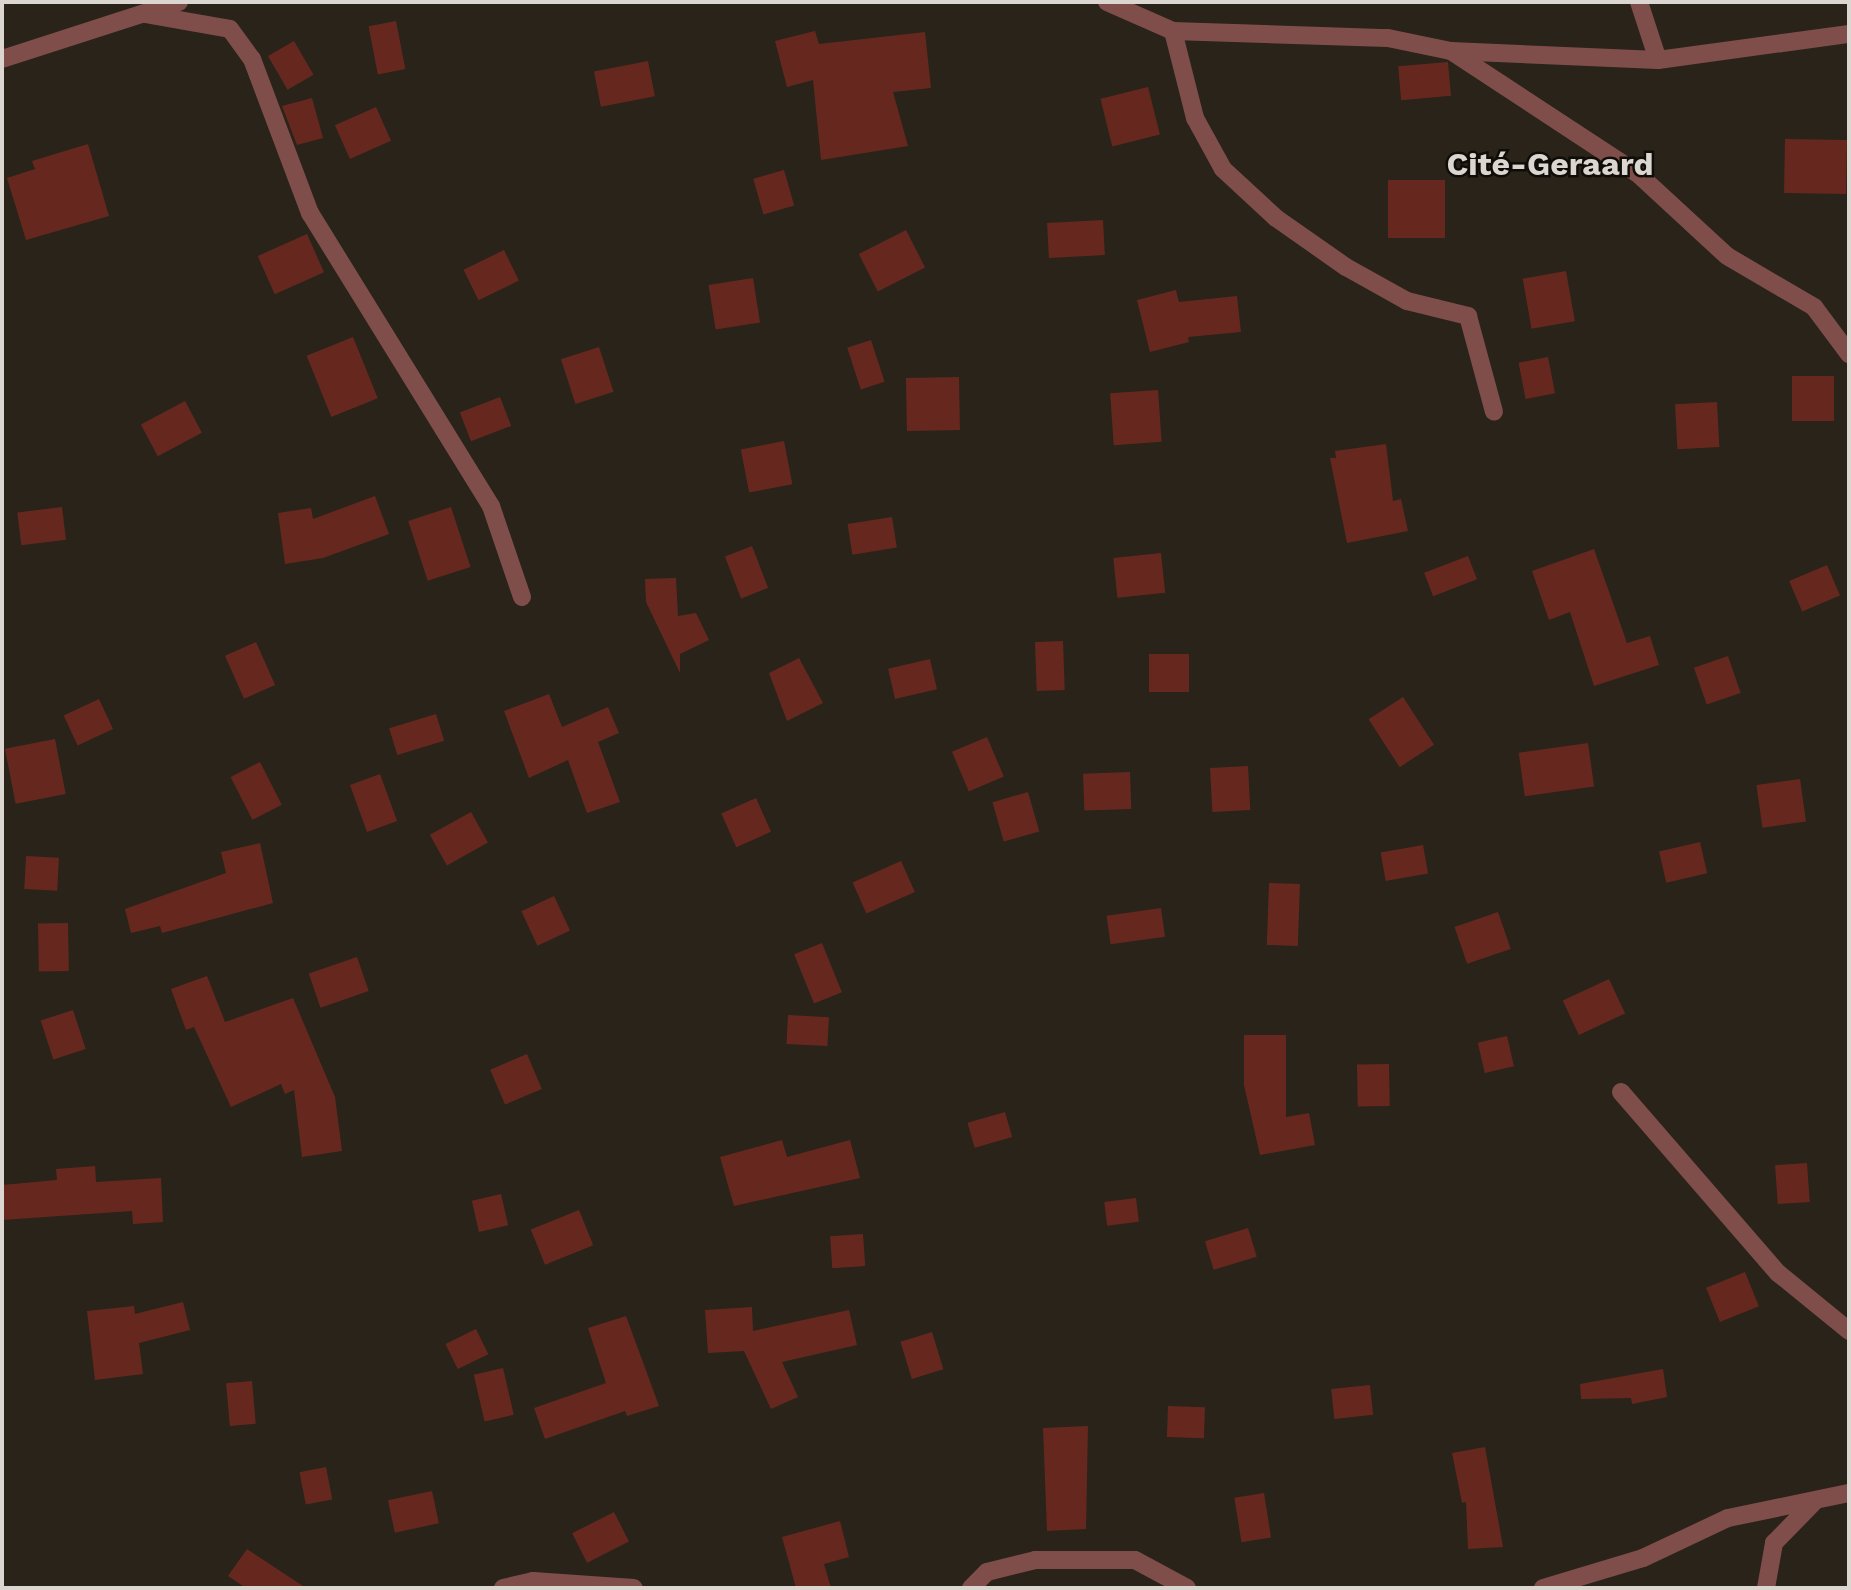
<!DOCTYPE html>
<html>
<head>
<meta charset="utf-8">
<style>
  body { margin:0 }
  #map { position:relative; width:1851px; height:1590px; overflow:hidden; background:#292319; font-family:"Work Sans",sans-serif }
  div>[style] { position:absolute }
  .building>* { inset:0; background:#66281e; transform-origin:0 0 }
  .minor>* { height:18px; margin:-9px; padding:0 9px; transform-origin:9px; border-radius:9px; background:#804e4a }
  span { translate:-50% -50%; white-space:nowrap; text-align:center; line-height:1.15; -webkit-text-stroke:5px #0f0d08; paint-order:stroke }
  .district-label { font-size:32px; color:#dbd6d0; font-weight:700 }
  .frame { position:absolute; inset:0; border:4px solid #dbd6d0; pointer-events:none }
</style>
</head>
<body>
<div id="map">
  <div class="building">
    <i style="left:396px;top:21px;width:49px;height:28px;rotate:79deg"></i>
    <i style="clip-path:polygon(815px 31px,819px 44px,925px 32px,931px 88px,893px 92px,908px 146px,821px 160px,813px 80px,787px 87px,775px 41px)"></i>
    <i style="left:294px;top:41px;width:39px;height:30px;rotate:60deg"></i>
    <i style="left:648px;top:61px;width:36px;height:55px;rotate:79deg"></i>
    <i style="left:1448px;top:62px;width:34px;height:50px;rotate:85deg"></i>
    <i style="left:1148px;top:87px;width:49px;height:49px;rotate:76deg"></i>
    <i style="clip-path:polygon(312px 98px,323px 138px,297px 145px,282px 106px)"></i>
    <i style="left:376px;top:107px;width:37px;height:45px;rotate:66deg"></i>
    <i style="left:1785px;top:139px;width:62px;height:54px;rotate:1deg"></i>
    <i style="clip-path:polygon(88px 144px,109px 216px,26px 240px,7px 178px,35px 169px,32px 161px)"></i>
    <i style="left:784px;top:170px;width:37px;height:32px;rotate:74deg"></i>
    <i style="left:1388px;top:180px;width:57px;height:58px"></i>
    <i style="left:1103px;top:220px;width:35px;height:56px;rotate:87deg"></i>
    <i style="left:906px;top:230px;width:42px;height:53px;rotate:63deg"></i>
    <i style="left:307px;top:234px;width:42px;height:54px;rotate:66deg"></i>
    <i style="left:504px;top:250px;width:34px;height:45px;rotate:64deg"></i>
    <i style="left:1566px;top:271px;width:51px;height:44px;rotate:80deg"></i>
    <i style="left:753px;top:278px;width:45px;height:45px;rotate:81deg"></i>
    <i style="clip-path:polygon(1176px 290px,1179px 302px,1237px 296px,1241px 332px,1188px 337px,1189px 342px,1150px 352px,1137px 300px)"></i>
    <i style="left:353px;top:337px;width:66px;height:50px;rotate:68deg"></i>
    <i style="left:871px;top:340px;width:44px;height:25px;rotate:72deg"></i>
    <i style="left:599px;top:347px;width:47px;height:40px;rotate:72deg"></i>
    <i style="left:1548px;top:357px;width:37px;height:30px;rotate:79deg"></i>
    <i style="left:1792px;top:376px;width:42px;height:45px"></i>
    <i style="left:959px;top:377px;width:53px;height:53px;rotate:89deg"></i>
    <i style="left:1158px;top:390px;width:52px;height:48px;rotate:86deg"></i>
    <i style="left:500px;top:397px;width:31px;height:43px;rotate:69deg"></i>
    <i style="left:185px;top:401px;width:36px;height:50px;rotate:62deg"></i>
    <i style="left:1717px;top:402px;width:45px;height:42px;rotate:87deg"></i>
    <i style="left:784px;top:441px;width:44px;height:44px;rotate:79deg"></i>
    <i style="clip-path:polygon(1386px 444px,1393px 501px,1401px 499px,1408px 531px,1347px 543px,1330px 458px,1336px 458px,1335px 451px)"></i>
    <i style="clip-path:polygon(375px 496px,389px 534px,323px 558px,285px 564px,278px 513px,311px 508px,313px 519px)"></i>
    <i style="left:62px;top:507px;width:33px;height:45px;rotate:83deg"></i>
    <i style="left:451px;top:507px;width:63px;height:45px;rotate:72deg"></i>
    <i style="left:892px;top:517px;width:31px;height:45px;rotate:81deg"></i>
    <i style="left:752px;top:546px;width:45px;height:29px;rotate:69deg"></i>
    <i style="clip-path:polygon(1594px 549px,1627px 643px,1650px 636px,1659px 665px,1594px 686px,1570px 612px,1549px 620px,1532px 571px)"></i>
    <i style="left:1161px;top:553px;width:40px;height:48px;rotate:84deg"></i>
    <i style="left:1468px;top:556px;width:25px;height:47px;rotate:69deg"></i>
    <i style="left:1827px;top:565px;width:33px;height:41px;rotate:67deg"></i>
    <i style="clip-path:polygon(676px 578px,678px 616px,696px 613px,709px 640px,680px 654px,680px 673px,646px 602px,645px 579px)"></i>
    <i style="left:1063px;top:641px;width:49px;height:28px;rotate:88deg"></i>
    <i style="left:256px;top:642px;width:47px;height:34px;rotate:66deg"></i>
    <i style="left:1149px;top:654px;width:40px;height:38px"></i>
    <i style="left:1728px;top:656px;width:39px;height:36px;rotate:71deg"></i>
    <i style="clip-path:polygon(799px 658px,823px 703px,787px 721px,769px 673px)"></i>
    <i style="left:930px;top:659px;width:31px;height:43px;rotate:77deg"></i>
    <i style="clip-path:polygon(549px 694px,562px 727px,608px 707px,619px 733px,598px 742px,620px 802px,587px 813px,568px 760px,529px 778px,504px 711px)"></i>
    <i style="left:1403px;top:697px;width:57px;height:41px;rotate:57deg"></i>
    <i style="left:99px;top:699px;width:33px;height:39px;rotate:65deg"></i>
    <i style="left:436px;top:714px;width:28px;height:49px;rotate:73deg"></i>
    <i style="left:987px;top:737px;width:43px;height:38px;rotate:67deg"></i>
    <i style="left:55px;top:739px;width:56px;height:51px;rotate:79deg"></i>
    <i style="left:1588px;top:743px;width:44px;height:70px;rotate:82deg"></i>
    <i style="left:260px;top:762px;width:48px;height:33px;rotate:63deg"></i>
    <i style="left:1248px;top:766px;width:44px;height:38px;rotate:87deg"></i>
    <i style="left:1130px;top:772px;width:37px;height:47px;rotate:88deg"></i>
    <i style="left:380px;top:774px;width:50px;height:32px;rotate:70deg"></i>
    <i style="left:1800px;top:779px;width:43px;height:44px;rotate:82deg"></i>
    <i style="left:1028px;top:792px;width:41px;height:37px;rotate:74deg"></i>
    <i style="left:756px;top:798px;width:37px;height:38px;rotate:66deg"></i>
    <i style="left:471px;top:812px;width:35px;height:47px;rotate:61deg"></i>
    <i style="left:1700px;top:842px;width:32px;height:42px;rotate:77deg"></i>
    <i style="clip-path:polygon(260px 843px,273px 903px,162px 933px,160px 926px,131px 933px,125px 909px,226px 873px,221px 852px)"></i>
    <i style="left:1423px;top:845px;width:29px;height:43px;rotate:80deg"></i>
    <i style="left:26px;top:856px;width:33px;height:33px;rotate:3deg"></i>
    <i style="left:901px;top:861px;width:34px;height:53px;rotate:66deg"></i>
    <i style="left:1269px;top:883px;width:31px;height:62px;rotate:2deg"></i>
    <i style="left:554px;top:896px;width:38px;height:36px;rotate:65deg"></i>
    <i style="left:1161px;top:908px;width:29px;height:55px;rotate:82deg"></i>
    <i style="left:1498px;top:912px;width:39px;height:46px;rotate:71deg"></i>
    <i style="left:68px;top:923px;width:48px;height:30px;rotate:89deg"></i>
    <i style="left:822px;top:943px;width:53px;height:30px;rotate:68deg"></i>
    <i style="left:357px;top:957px;width:36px;height:51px;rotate:71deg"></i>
    <i style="clip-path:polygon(207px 976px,225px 1022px,293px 998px,335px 1097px,342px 1151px,302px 1157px,294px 1090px,285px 1094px,281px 1084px,231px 1107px,194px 1027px,186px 1030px,171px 989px)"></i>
    <i style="left:1609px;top:979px;width:38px;height:51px;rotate:65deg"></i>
    <i style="left:73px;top:1010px;width:41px;height:34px;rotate:72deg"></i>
    <i style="left:788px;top:1015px;width:41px;height:29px;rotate:3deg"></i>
    <i style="clip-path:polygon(1244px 1035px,1286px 1035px,1286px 1117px,1309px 1113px,1315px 1145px,1260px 1155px,1244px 1085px)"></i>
    <i style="left:1507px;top:1036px;width:31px;height:30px;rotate:77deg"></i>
    <i style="left:527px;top:1054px;width:38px;height:40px;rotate:67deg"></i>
    <i style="left:1389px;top:1064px;width:42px;height:32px;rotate:89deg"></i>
    <i style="left:1005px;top:1112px;width:26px;height:39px;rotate:74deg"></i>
    <i style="clip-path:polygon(782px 1140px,787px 1157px,850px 1140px,860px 1178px,734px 1206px,720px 1157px)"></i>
    <i style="left:1807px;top:1163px;width:39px;height:32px;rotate:86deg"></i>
    <i style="clip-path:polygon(95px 1166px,96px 1182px,161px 1178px,163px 1222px,133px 1224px,132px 1211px,2px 1220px,2px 1185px,57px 1180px,56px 1169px)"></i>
    <i style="left:501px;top:1194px;width:32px;height:30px;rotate:77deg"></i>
    <i style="left:1136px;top:1198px;width:24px;height:32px;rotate:83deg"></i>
    <i style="left:579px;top:1210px;width:38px;height:52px;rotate:68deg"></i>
    <i style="left:1248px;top:1228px;width:30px;height:45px;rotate:73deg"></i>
    <i style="left:863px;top:1234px;width:32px;height:33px;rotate:86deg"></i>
    <i style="left:1745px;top:1272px;width:37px;height:42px;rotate:68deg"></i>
    <i style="clip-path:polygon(183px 1302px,190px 1330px,139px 1343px,143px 1374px,95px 1380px,87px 1311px,134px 1306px,135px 1314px)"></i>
    <i style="clip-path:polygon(752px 1307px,753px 1331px,849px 1310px,857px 1345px,782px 1362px,798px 1397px,771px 1409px,744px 1351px,708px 1353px,705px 1310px)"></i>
    <i style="clip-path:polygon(626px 1316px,659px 1406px,627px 1416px,625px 1411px,545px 1439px,534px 1408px,606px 1383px,588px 1328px)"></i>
    <i style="left:476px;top:1329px;width:28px;height:34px;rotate:64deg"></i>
    <i style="left:932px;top:1332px;width:39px;height:33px;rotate:73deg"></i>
    <i style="left:503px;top:1368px;width:48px;height:30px;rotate:77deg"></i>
    <i style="clip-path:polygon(1663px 1369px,1667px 1397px,1632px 1404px,1631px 1398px,1581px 1399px,1580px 1384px)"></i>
    <i style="left:252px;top:1381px;width:43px;height:26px;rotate:85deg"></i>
    <i style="left:1370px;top:1385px;width:30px;height:39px;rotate:84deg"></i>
    <i style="left:1168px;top:1406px;width:37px;height:31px;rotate:2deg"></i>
    <i style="clip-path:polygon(1088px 1426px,1086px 1529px,1047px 1531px,1043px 1428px)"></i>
    <i style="clip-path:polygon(1485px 1447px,1503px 1547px,1468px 1549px,1466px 1502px,1462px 1503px,1452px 1453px)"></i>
    <i style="left:326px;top:1467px;width:33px;height:27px;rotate:79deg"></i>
    <i style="left:432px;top:1491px;width:33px;height:45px;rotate:78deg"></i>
    <i style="left:1264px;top:1493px;width:45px;height:30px;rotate:81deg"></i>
    <i style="left:614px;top:1512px;width:33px;height:47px;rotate:63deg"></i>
    <i style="clip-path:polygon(840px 1521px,849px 1557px,824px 1564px,831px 1588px,796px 1588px,782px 1537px)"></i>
    <i style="clip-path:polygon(247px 1549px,306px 1588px,246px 1588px,228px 1576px)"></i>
  </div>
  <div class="minor">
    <i style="left:1107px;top:2px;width:72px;rotate:23.7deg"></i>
    <i style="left:1173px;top:31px;width:215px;rotate:1.9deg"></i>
    <i style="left:1388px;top:38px;width:64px;rotate:11.7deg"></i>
    <i style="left:1451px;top:51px;width:207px;rotate:2.5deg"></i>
    <i style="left:1658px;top:60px;width:193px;rotate:-7.8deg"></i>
    <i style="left:1639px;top:2px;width:61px;rotate:71.9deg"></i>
    <i style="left:145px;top:14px;width:86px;rotate:10deg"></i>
    <i style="left:230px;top:29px;width:37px;rotate:54deg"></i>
    <i style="left:252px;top:59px;width:165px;rotate:69.4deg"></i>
    <i style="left:310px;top:213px;width:344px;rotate:58.3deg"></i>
    <i style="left:491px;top:506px;width:96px;rotate:71.2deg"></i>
    <i style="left:1173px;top:31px;width:90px;rotate:75.8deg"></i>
    <i style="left:1195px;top:118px;width:58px;rotate:61.2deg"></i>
    <i style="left:1223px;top:169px;width:72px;rotate:42.8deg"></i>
    <i style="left:1276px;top:218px;width:85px;rotate:35deg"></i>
    <i style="left:1346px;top:267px;width:70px;rotate:29.1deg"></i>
    <i style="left:1407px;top:301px;width:63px;rotate:13.8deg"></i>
    <i style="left:1468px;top:316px;width:99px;rotate:74.8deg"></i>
    <i style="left:1451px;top:51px;width:222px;rotate:33.3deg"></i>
    <i style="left:1637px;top:173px;width:122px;rotate:42.7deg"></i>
    <i style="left:1727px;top:256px;width:101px;rotate:30.4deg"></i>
    <i style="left:1814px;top:307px;width:59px;rotate:53.3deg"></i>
    <i style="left:2px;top:59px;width:186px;rotate:-17.9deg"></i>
    <i style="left:1621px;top:1092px;width:240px;rotate:49.1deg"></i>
    <i style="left:1778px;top:1273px;width:92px;rotate:39.2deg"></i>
    <i style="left:503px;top:1588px;width:31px;rotate:-13deg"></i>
    <i style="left:533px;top:1581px;width:101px;rotate:4deg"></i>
    <i style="left:971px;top:1588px;width:23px;rotate:-45deg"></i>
    <i style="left:987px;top:1572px;width:49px;rotate:-14deg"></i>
    <i style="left:1035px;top:1560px;width:100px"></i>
    <i style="left:1135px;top:1560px;width:59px;rotate:28.3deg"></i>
    <i style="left:1543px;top:1588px;width:104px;rotate:-16.7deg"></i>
    <i style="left:1643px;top:1558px;width:94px;rotate:-25.2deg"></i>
    <i style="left:1728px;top:1518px;width:124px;rotate:-11.7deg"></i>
    <i style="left:1766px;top:1588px;width:46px;rotate:-79.9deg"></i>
    <i style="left:1774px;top:1543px;width:57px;rotate:-45.7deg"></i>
  </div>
  <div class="district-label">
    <span style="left:1550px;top:164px">Cité-Geraard</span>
  </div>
  <div class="frame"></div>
</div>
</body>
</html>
